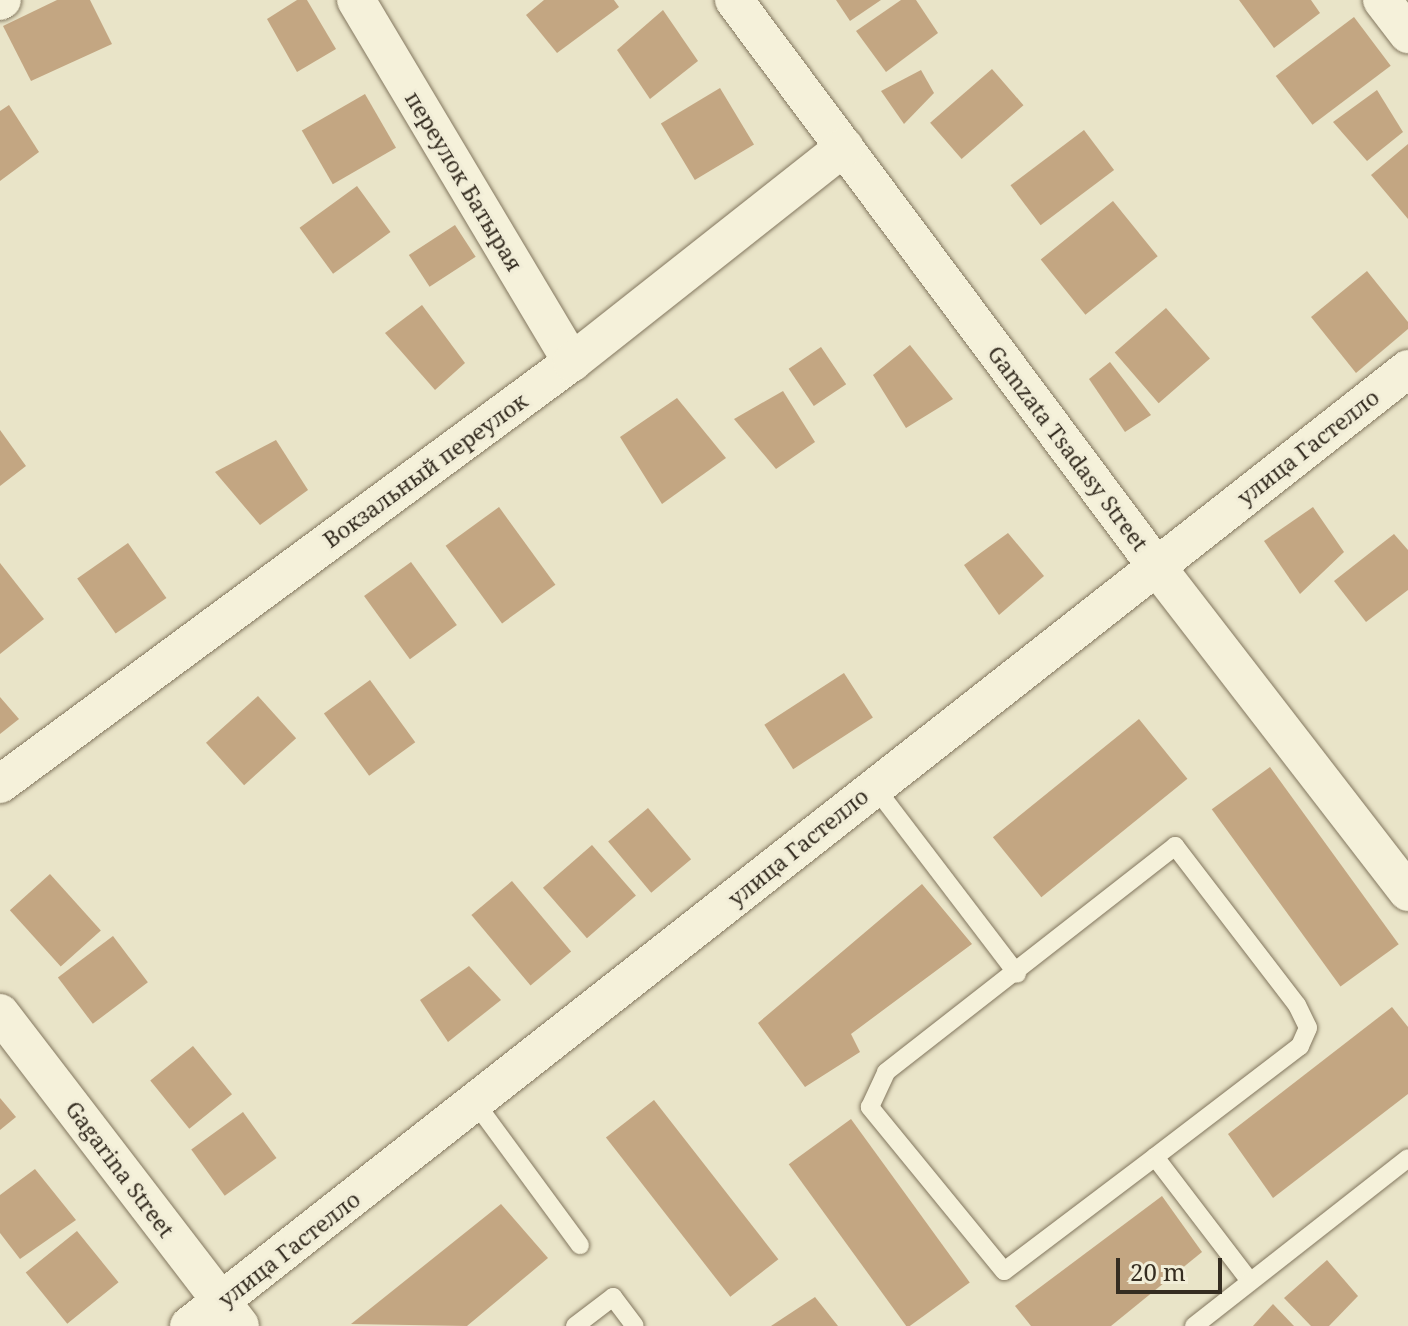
<!DOCTYPE html>
<html>
<head>
<meta charset="utf-8">
<style>
  body { margin:0 }
  #map { position:relative; width:1408px; height:1326px; overflow:hidden; background:#e9e4c8; font-family:"Noto Serif",serif }
  div>[style] { position:absolute }
  .building>* { inset:0; background:#c3a682; transform-origin:0 0 }
  .roads { filter:drop-shadow(0 0 2px #83775f) drop-shadow(0 0 2px #83775f) }
  .lane>* { height:18px; margin:-9px; padding:0 9px; transform-origin:9px; border-radius:9px; background:#f5f1da }
  .street>* { height:38px; margin:-19px; padding:0 19px; transform-origin:19px; border-radius:19px; background:#f5f1da }
  span { translate:-50% -50%; white-space:nowrap; text-align:center; line-height:1.15; -webkit-text-stroke:6px #f1edd7; paint-order:stroke }
  .street-label { font-size:22px; color:#352d21 }
  .scale { position:absolute; left:1116px; top:1258px; width:106px; height:36px; box-sizing:border-box; border:4px solid #352d21; border-top:0; padding-left:10px; font-size:24px; line-height:28px; white-space:nowrap; color:#352d21; -webkit-text-stroke:6px #f1edd7; paint-order:stroke }
</style>
</head>
<body>
<div id="map">
  <div class="building">
    <i style="clip-path:polygon(57px 0,90px 0,112px 44px,31px 81px,3px 26px)"></i>
    <i style="clip-path:polygon(297px 0,307px 0,336px 49px,297px 72px,267px 19px)"></i>
    <i style="clip-path:polygon(544px 0,614px 0,619px 7px,557px 53px,526px 15px)"></i>
    <i style="clip-path:polygon(836px 0,881px 0,850px 21px)"></i>
    <i style="clip-path:polygon(901px 0,916px 0,938px 33px,886px 72px,856px 31px)"></i>
    <i style="clip-path:polygon(1239px 0,1311px 0,1320px 13px,1274px 48px)"></i>
    <i style="clip-path:polygon(663px 10px,698px 61px,650px 99px,617px 50px)"></i>
    <i style="left:1354px;top:17px;width:61px;height:98px;rotate:53deg"></i>
    <i style="left:992px;top:69px;width:48px;height:82px;rotate:49deg"></i>
    <i style="clip-path:polygon(921px 70px,934px 93px,904px 124px,881px 91px)"></i>
    <i style="left:720px;top:88px;width:66px;height:69px;rotate:59deg"></i>
    <i style="clip-path:polygon(1377px 90px,1403px 132px,1367px 161px,1333px 122px)"></i>
    <i style="left:365px;top:94px;width:62px;height:73px;rotate:60deg"></i>
    <i style="clip-path:polygon(9px 105px,39px 152px,0 181px,0 111px)"></i>
    <i style="left:1084px;top:130px;width:50px;height:92px;rotate:53deg"></i>
    <i style="clip-path:polygon(1408px 144px,1408px 219px,1371px 175px)"></i>
    <i style="left:357px;top:186px;width:57px;height:71px;rotate:54deg"></i>
    <i style="left:1113px;top:201px;width:71px;height:93px;rotate:51deg"></i>
    <i style="left:455px;top:225px;width:38px;height:55px;rotate:57deg"></i>
    <i style="clip-path:polygon(1367px 271px,1408px 322px,1408px 329px,1356px 373px,1311px 317px)"></i>
    <i style="clip-path:polygon(422px 305px,465px 363px,435px 390px,385px 333px)"></i>
    <i style="left:1166px;top:308px;width:67px;height:68px;rotate:49deg"></i>
    <i style="clip-path:polygon(910px 345px,953px 399px,906px 428px,873px 375px)"></i>
    <i style="left:821px;top:347px;width:45px;height:39px;rotate:56deg"></i>
    <i style="clip-path:polygon(1110px 362px,1151px 415px,1125px 432px,1089px 379px)"></i>
    <i style="clip-path:polygon(783px 391px,815px 442px,776px 469px,734px 419px)"></i>
    <i style="clip-path:polygon(677px 398px,726px 458px,662px 504px,620px 437px)"></i>
    <i style="clip-path:polygon(0 430px,26px 466px,0 486px)"></i>
    <i style="clip-path:polygon(276px 440px,308px 490px,260px 525px,215px 472px)"></i>
    <i style="left:499px;top:507px;width:96px;height:66px;rotate:54deg"></i>
    <i style="clip-path:polygon(1313px 507px,1344px 552px,1300px 594px,1264px 541px)"></i>
    <i style="clip-path:polygon(1008px 533px,1044px 576px,999px 615px,964px 565px)"></i>
    <i style="clip-path:polygon(1394px 534px,1408px 550px,1408px 590px,1366px 622px,1334px 581px)"></i>
    <i style="left:128px;top:543px;width:67px;height:62px;rotate:55deg"></i>
    <i style="left:411px;top:562px;width:78px;height:58px;rotate:54deg"></i>
    <i style="clip-path:polygon(0 563px,44px 619px,0 654px)"></i>
    <i style="left:844px;top:673px;width:53px;height:95px;rotate:57deg"></i>
    <i style="left:370px;top:680px;width:77px;height:57px;rotate:54deg"></i>
    <i style="left:258px;top:696px;width:57px;height:70px;rotate:48deg"></i>
    <i style="clip-path:polygon(0 697px,19px 719px,0 734px)"></i>
    <i style="left:1139px;top:719px;width:77px;height:188px;rotate:51deg"></i>
    <i style="left:1270px;top:767px;width:219px;height:72px;rotate:54deg"></i>
    <i style="left:648px;top:808px;width:67px;height:52px;rotate:50deg"></i>
    <i style="left:592px;top:845px;width:67px;height:65px;rotate:49deg"></i>
    <i style="left:50px;top:874px;width:76px;height:54px;rotate:48deg"></i>
    <i style="left:512px;top:881px;width:92px;height:53px;rotate:50deg"></i>
    <i style="clip-path:polygon(922px 884px,972px 944px,851px 1034px,860px 1052px,805px 1087px,758px 1023px)"></i>
    <i style="left:113px;top:936px;width:58px;height:69px;rotate:53deg"></i>
    <i style="clip-path:polygon(469px 966px,501px 1000px,448px 1042px,420px 1000px)"></i>
    <i style="clip-path:polygon(1392px 1007px,1408px 1027px,1408px 1094px,1273px 1198px,1228px 1134px)"></i>
    <i style="left:193px;top:1046px;width:62px;height:55px;rotate:51deg"></i>
    <i style="clip-path:polygon(0 1098px,16px 1117px,0 1130px)"></i>
    <i style="left:654px;top:1100px;width:202px;height:61px;rotate:52deg"></i>
    <i style="left:243px;top:1112px;width:57px;height:64px;rotate:54deg"></i>
    <i style="left:851px;top:1119px;width:202px;height:77px;rotate:54deg"></i>
    <i style="clip-path:polygon(35px 1169px,76px 1220px,20px 1259px,0 1233px,0 1195px)"></i>
    <i style="clip-path:polygon(1162px 1196px,1202px 1252px,1111px 1326px,1031px 1326px,1015px 1306px)"></i>
    <i style="clip-path:polygon(501px 1204px,548px 1258px,467px 1326px,351px 1324px)"></i>
    <i style="left:77px;top:1231px;width:66px;height:66px;rotate:51deg"></i>
    <i style="clip-path:polygon(1327px 1260px,1358px 1296px,1329px 1326px,1311px 1326px,1284px 1298px)"></i>
    <i style="clip-path:polygon(815px 1297px,838px 1326px,771px 1326px)"></i>
    <i style="clip-path:polygon(1273px 1304px,1294px 1326px,1253px 1326px)"></i>
  </div>
  <div class="roads">
    <div class="lane">
      <i style="left:874px;top:786px;width:236px;rotate:52.7deg"></i>
      <i style="left:477px;top:1105px;width:174px;rotate:53.7deg"></i>
      <i style="left:1155px;top:1157px;width:189px;rotate:142.9deg"></i>
      <i style="left:1004px;top:1271px;width:212px;rotate:-129.3deg"></i>
      <i style="left:870px;top:1107px;width:38px;rotate:-65deg"></i>
      <i style="left:886px;top:1072px;width:367px;rotate:-38deg"></i>
      <i style="left:1175px;top:846px;width:200px;rotate:52.5deg"></i>
      <i style="left:1297px;top:1005px;width:25px;rotate:64deg"></i>
      <i style="left:1308px;top:1028px;width:20px;rotate:114deg"></i>
      <i style="left:1300px;top:1046px;width:183px;rotate:142.6deg"></i>
      <i style="left:1155px;top:1157px;width:155px;rotate:52.6deg"></i>
      <i style="left:575px;top:1326px;width:48px;rotate:-37.3deg"></i>
      <i style="left:613px;top:1297px;width:36px;rotate:53deg"></i>
      <i style="left:1194px;top:1326px;width:272px;rotate:-38.1deg"></i>
    </div>
    <div class="street">
      <i style="left:356px;top:0;width:422px;rotate:59.2deg"></i>
      <i style="left:734px;top:0;width:706px;rotate:53.29deg"></i>
      <i style="left:1156px;top:566px;width:412px;rotate:52.3deg"></i>
      <i style="left:1382px;top:0;width:43px;rotate:52.6deg"></i>
      <i style="left:0;top:1px;width:2px;rotate:-27deg"></i>
      <i style="left:0;top:784px;width:711px;rotate:-36.42deg"></i>
      <i style="left:572px;top:362px;width:347px;rotate:-38.3deg"></i>
      <i style="left:0;top:1013px;width:394px;rotate:52.5deg"></i>
      <i style="left:189px;top:1326px;width:1550px;rotate:-38.13deg"></i>
    </div>
  </div>
  <div class="street-label">
    <span style="left:464px;top:181px;rotate:59deg">переулок Батырая</span>
    <span style="left:1308px;top:447px;rotate:-38deg">улица Гастелло</span>
    <span style="left:1068px;top:448px;rotate:53deg">Gamzata Tsadasy Street</span>
    <span style="left:425px;top:470px;rotate:-36deg">Вокзальный переулок</span>
    <span style="left:798px;top:847px;rotate:-39deg">улица Гастелло</span>
    <span style="left:120px;top:1169px;rotate:53deg">Gagarina Street</span>
    <span style="left:289px;top:1249px;rotate:-38deg">улица Гастелло</span>
  </div>
  <div class="scale">20 m</div>
</div>
</body>
</html>
